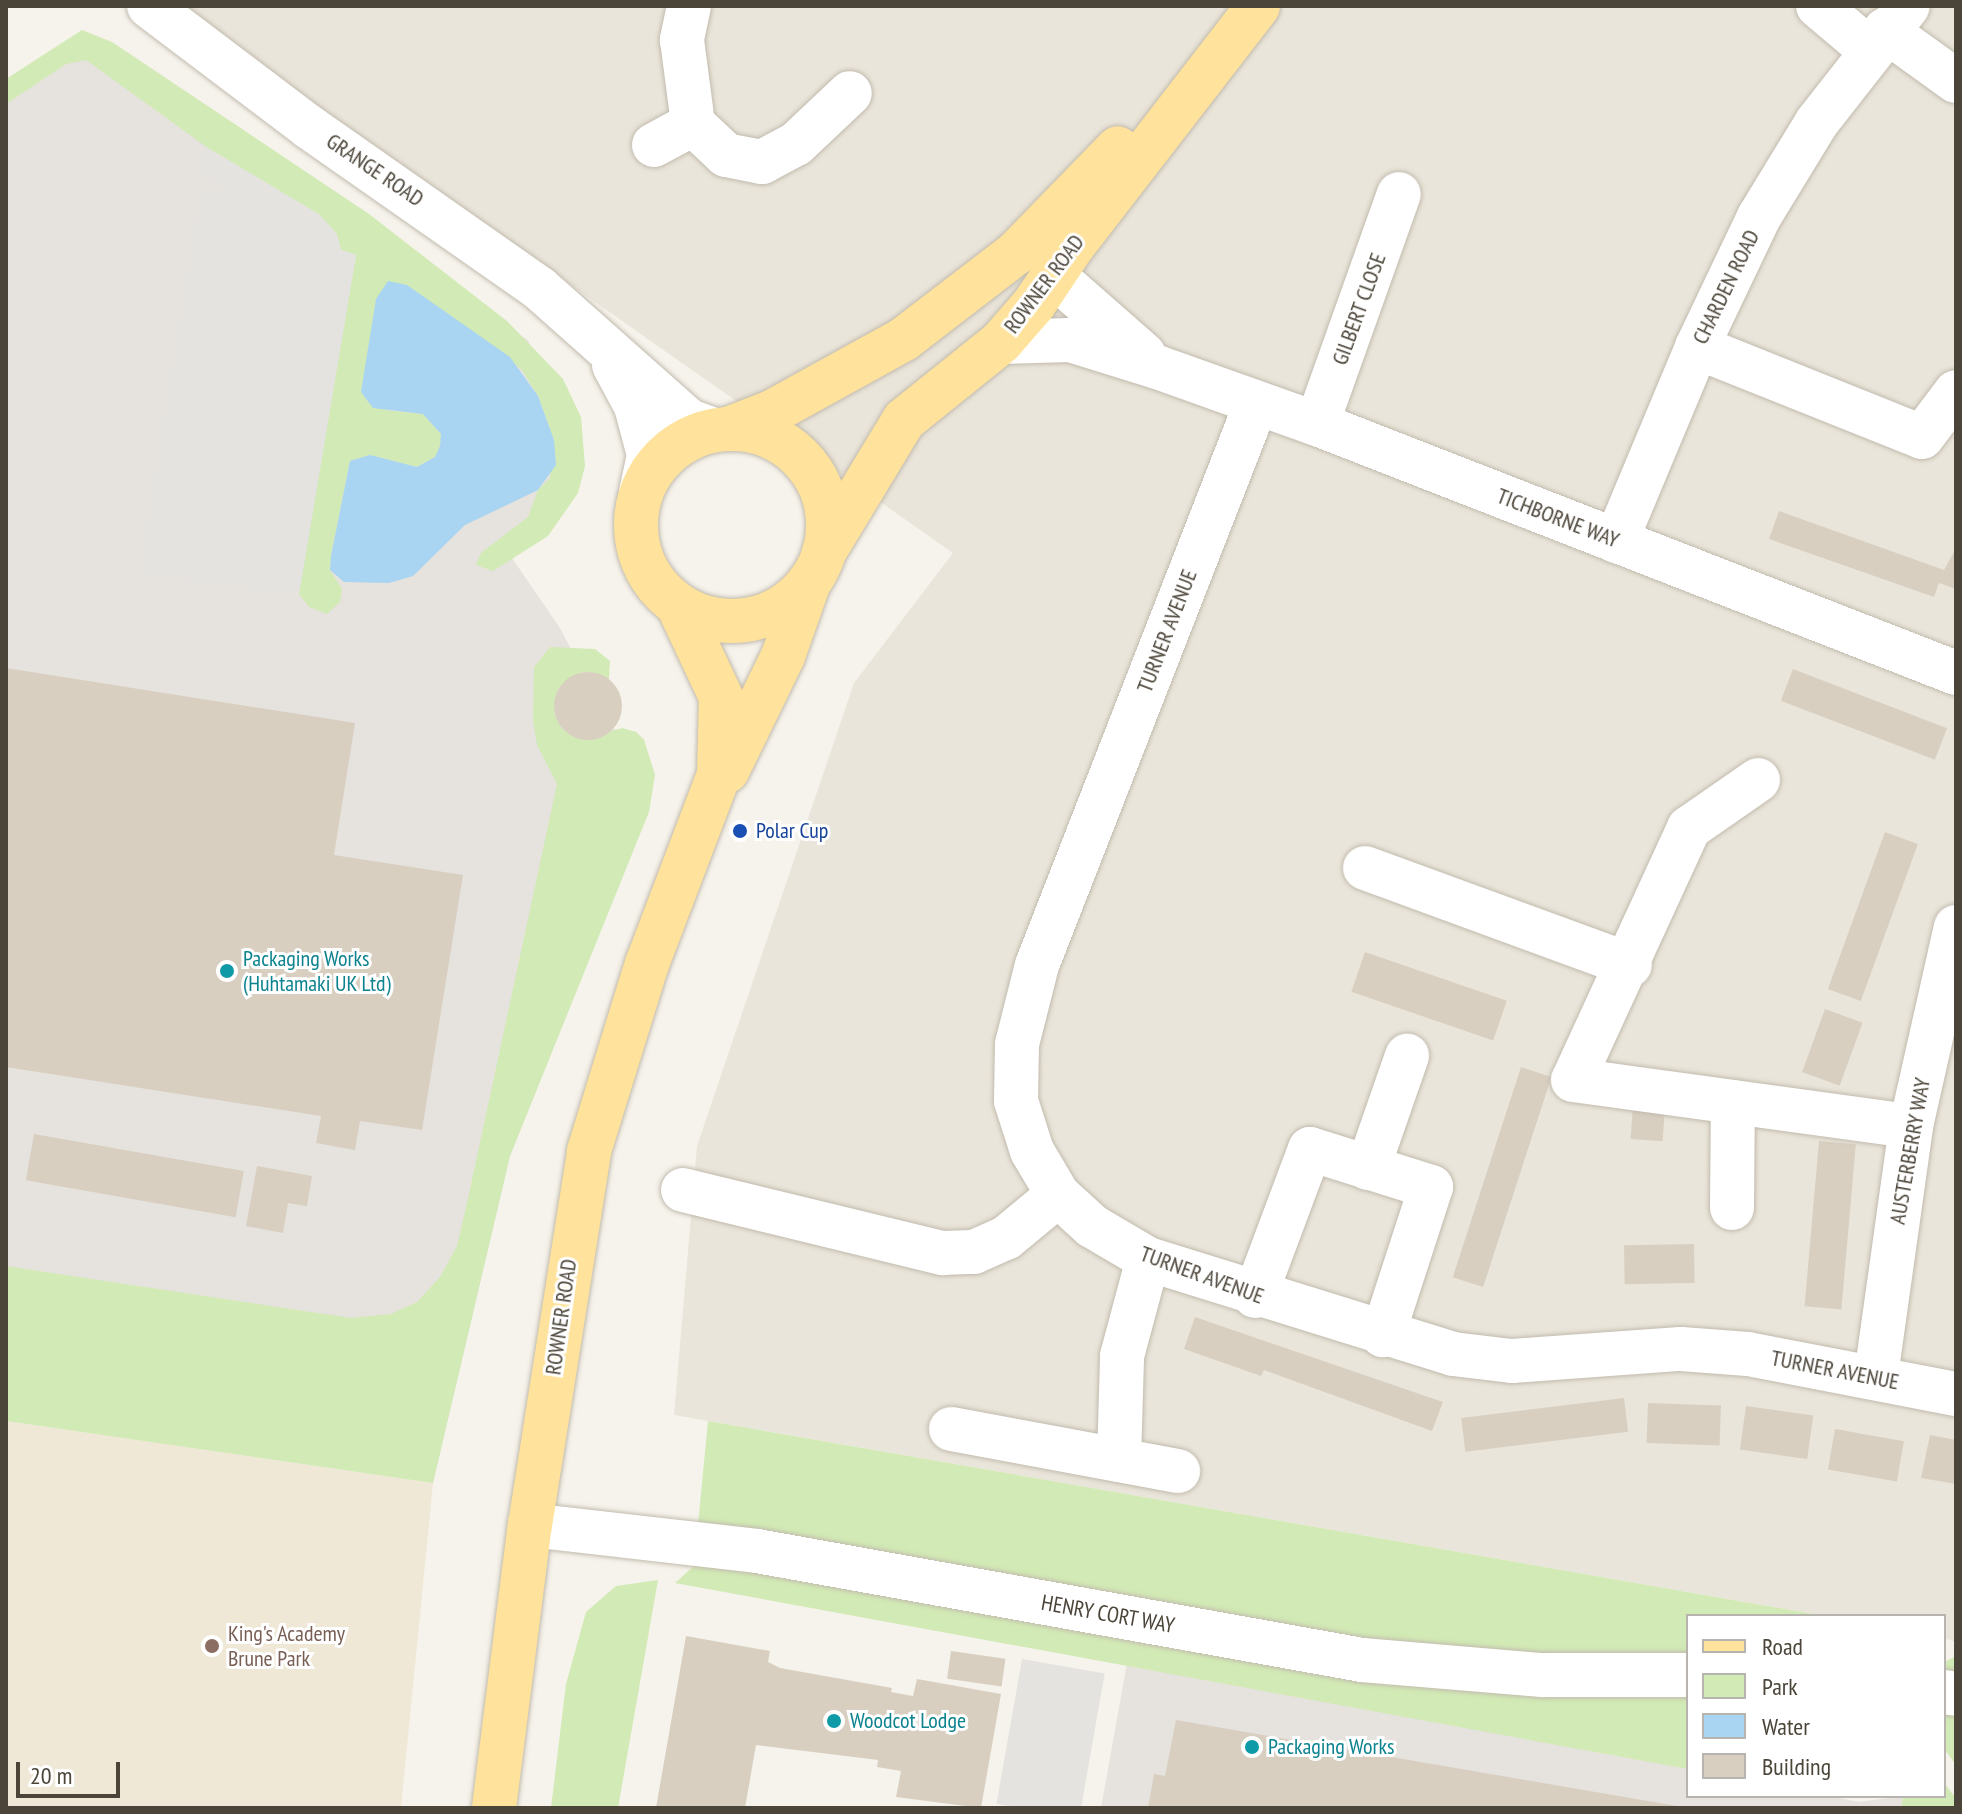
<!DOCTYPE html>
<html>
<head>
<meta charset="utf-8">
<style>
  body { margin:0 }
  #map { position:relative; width:1962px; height:1814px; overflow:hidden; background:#f6f3ec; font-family:"PT Sans Narrow",sans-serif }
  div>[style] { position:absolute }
  .residential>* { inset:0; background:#eae5da }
  .industrial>* { inset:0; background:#e6e2dd }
  .education>* { inset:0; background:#efe8d6 }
  .green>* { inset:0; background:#d2eab5 }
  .parking>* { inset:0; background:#e5e3e0; transform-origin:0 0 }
  .water>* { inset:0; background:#a9d4f2 }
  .building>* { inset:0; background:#d8cfc1; transform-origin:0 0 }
  .round { border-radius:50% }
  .roads { filter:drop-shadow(0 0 2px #c2bbae) drop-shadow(0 0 2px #c2bbae) }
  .minor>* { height:44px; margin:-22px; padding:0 22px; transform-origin:22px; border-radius:22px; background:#fff }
  .major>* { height:44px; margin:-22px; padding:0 22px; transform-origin:22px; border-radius:22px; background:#ffe39c }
  .major>.ring { margin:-22px; padding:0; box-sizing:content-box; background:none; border:44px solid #ffe39c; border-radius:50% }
  .dots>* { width:22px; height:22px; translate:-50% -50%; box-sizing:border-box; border:4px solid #fff; border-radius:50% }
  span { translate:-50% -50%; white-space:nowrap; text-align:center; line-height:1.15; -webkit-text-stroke:6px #fff; paint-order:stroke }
  .street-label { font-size:22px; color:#4b4439 }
  .transit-label { font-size:22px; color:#164399 }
  .left { translate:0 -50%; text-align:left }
  .culture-label { font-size:22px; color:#0d838f }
  .education-label { font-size:22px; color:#785e54 }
  .frame { position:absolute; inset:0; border:8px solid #4b4439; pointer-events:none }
  .legend { position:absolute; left:1686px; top:1614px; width:260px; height:184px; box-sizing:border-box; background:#fff; border:2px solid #b7b4b0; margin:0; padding:10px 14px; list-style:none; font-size:24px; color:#4b4439 }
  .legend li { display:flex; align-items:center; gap:16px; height:40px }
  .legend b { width:40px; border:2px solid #b7b4b0 }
  .scale { position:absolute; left:16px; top:1762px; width:104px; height:36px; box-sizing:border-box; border:4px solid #4b4439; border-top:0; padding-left:10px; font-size:24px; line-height:28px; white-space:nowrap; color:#4b4439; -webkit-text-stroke:6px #fff; paint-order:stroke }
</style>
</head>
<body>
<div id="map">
  <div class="residential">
    <i style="clip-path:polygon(181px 6px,1956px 6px,1956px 1642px,1944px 1638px,1944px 1616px,1825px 1616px,674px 1415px,697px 1146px,854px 683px,953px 553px,197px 23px)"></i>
  </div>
  <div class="industrial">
    <i style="clip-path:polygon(71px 38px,528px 340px,569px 445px,512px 558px,560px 628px,613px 729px,636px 732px,644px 740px,655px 775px,595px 944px,510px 1156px,433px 1483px,6px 1404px,6px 80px)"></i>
    <i style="clip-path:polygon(1127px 1663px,1688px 1769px,1688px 1796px,1829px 1796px,1859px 1802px,1903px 1796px,1901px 1808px,1101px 1808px)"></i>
  </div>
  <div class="education">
    <i style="clip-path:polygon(6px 1421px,433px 1483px,401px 1808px,6px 1808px)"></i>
  </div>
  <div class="green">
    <i style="clip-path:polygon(82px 30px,112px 42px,369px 214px,507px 321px,563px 379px,581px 417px,585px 466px,578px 493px,548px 536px,493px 571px,476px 565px,481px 553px,528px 517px,538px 490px,550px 478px,554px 440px,538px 396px,522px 370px,493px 346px,385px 410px,423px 414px,441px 434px,440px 447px,435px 457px,417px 467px,370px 455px,350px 461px,331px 556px,330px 570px,342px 589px,340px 602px,327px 614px,309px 607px,299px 594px,356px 255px,341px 250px,320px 215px,208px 148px,86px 60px,66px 64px,6px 104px,6px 79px)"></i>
    <i style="clip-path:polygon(550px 647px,595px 649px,610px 661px,609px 679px,583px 672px,558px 689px,554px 713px,562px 729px,584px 740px,622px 728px,636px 732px,644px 740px,655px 775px,649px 812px,510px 1156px,433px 1483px,6px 1421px,6px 1266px,351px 1318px,391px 1314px,417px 1302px,440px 1277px,457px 1246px,467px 1203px,557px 784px,537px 745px,533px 720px,534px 667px)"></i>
    <i style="clip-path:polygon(708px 1421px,1825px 1616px,1688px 1616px,1688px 1769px,675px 1583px,694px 1566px)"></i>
    <i style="clip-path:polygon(658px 1580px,618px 1808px,551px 1808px,566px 1684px,586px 1612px,616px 1586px)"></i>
    <i style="clip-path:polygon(1956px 1656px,1956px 1765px,1944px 1749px,1944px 1662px)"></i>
    <i style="clip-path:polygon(1944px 1783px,1956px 1798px,1956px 1808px,1901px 1808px,1903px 1796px,1944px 1796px)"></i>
  </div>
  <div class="parking">
    <i style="clip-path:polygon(208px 148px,320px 215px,337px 234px,341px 250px,356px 255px,299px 594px,139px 574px,200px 194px,221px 197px,224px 188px,195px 169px)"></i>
    <i style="left:1022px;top:1659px;width:84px;height:147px;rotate:10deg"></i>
  </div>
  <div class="water">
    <i style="clip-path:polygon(388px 281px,407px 285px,510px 357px,538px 396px,554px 440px,556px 465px,538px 490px,465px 525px,413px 576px,389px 583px,344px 582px,330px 570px,331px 556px,350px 461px,370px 455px,417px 467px,435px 457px,440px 446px,441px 434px,423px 414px,373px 408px,361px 392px,376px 299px)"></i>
  </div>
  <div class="building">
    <i style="clip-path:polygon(1779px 511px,1944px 570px,1956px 548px,1956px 589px,1939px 583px,1934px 597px,1769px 539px)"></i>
    <i style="clip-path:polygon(6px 668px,355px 723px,334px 855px,463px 875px,422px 1130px,360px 1121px,355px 1150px,316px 1143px,321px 1116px,6px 1067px)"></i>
    <i style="left:1793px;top:669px;width:165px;height:34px;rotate:21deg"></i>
    <i class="round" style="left:554px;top:672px;width:68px;height:68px"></i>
    <i style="left:1885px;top:832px;width:35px;height:167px;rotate:20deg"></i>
    <i style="left:1365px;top:952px;width:150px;height:42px;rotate:19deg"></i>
    <i style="left:1825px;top:1009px;width:40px;height:67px;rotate:20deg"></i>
    <i style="left:1521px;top:1067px;width:32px;height:221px;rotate:18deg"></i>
    <i style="left:1633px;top:1105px;width:32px;height:34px;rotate:4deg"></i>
    <i style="left:34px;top:1134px;width:213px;height:47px;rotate:10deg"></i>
    <i style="left:1819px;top:1141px;width:37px;height:166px;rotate:5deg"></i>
    <i style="clip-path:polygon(257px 1166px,312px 1176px,307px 1206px,288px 1203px,283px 1233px,246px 1226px)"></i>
    <i style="left:1694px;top:1244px;width:39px;height:70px;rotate:89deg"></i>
    <i style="clip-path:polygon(1195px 1317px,1443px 1402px,1432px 1431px,1264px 1370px,1261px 1376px,1184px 1349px)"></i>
    <i style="left:1624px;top:1398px;width:34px;height:164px;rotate:83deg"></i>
    <i style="left:1648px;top:1403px;width:73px;height:40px;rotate:2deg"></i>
    <i style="left:1746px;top:1406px;width:68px;height:44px;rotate:8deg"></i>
    <i style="left:1835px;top:1429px;width:70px;height:41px;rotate:10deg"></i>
    <i style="clip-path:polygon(1930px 1435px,1956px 1440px,1956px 1484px,1921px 1478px)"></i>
    <i style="clip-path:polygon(686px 1636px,770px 1651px,768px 1662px,780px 1668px,892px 1688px,891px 1692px,913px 1696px,917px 1679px,1001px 1694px,981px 1808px,896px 1797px,901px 1771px,877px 1767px,878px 1760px,756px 1745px,745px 1808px,656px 1808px)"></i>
    <i style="left:951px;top:1651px;width:55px;height:28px;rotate:8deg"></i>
    <i style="clip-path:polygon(1176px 1720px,1677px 1806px,1677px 1808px,1148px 1808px,1154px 1774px,1165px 1776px)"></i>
  </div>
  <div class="roads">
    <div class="minor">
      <i style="left:149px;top:6px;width:201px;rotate:37.1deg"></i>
      <i style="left:309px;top:127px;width:281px;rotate:35deg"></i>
      <i style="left:539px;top:288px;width:200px;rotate:41.6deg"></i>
      <i style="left:689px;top:421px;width:27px;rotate:20deg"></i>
      <i style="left:689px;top:6px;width:35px;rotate:102deg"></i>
      <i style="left:682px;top:40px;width:85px;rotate:82.5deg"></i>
      <i style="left:693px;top:124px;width:45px;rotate:43.2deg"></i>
      <i style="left:726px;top:155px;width:37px;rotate:11deg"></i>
      <i style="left:762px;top:162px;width:38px;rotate:-28deg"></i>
      <i style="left:796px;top:144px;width:74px;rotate:-43.4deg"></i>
      <i style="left:1818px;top:6px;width:67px;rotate:40.1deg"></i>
      <i style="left:1885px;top:30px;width:87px;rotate:35.7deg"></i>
      <i style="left:654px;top:145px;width:44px;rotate:-28.3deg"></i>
      <i style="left:1053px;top:275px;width:121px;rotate:41.3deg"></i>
      <i style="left:1001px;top:342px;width:69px;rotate:-1.7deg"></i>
      <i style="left:1070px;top:340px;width:91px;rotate:17.2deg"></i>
      <i style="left:1157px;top:367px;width:170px;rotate:19.6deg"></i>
      <i style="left:1317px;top:424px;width:686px;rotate:21.29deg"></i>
      <i style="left:1697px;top:347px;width:242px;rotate:21.8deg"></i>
      <i style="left:1922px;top:437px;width:56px;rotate:-52.9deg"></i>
      <i style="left:614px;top:365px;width:47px;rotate:61.8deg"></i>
      <i style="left:636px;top:406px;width:51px;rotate:75.1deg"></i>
      <i style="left:649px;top:455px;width:39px;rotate:102deg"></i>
      <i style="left:1256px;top:404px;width:602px;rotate:111.32deg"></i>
      <i style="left:1037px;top:965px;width:81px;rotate:104.2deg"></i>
      <i style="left:1017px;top:1044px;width:57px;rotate:91deg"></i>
      <i style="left:1016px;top:1101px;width:52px;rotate:72.3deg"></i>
      <i style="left:1032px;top:1151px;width:51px;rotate:59.4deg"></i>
      <i style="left:1058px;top:1195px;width:46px;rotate:42.4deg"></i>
      <i style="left:1092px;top:1226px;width:65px;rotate:30.5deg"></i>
      <i style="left:1148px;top:1259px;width:319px;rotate:17.3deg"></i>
      <i style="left:1453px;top:1354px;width:59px;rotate:6.8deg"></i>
      <i style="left:1512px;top:1361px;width:169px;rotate:-4.1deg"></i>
      <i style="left:1681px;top:1349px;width:67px;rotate:4.3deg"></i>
      <i style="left:1748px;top:1354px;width:212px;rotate:10.9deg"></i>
      <i style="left:1317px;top:424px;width:244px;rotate:-70.4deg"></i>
      <i style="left:1616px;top:541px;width:210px;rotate:-67.3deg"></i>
      <i style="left:1697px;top:347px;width:144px;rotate:-64.5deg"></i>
      <i style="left:1759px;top:217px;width:111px;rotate:-58.6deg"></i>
      <i style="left:1817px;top:122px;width:147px;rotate:-51.9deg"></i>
      <i style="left:1758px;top:780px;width:84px;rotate:145.2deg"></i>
      <i style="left:1689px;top:828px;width:277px;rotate:114.7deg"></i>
      <i style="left:1573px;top:1080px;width:341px;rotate:7.8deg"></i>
      <i style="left:1365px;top:868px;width:282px;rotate:20.1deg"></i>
      <i style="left:1368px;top:1168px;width:119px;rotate:-70.8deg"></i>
      <i style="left:683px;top:1190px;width:267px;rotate:13.7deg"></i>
      <i style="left:942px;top:1253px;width:32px;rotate:-2deg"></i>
      <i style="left:974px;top:1252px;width:35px;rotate:-24deg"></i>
      <i style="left:1006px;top:1238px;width:67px;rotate:-39.6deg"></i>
      <i style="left:1732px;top:1208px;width:106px;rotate:-89.5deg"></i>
      <i style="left:1255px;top:1296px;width:157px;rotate:-69.5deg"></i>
      <i style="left:1310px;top:1149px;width:127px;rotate:17.4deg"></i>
      <i style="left:1431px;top:1187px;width:156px;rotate:108deg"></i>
      <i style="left:1876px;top:1376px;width:252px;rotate:-82deg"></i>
      <i style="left:1911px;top:1126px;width:204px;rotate:-77.3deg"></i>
      <i style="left:951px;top:1429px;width:231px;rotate:10.5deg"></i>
      <i style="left:1119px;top:1460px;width:104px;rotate:-88.3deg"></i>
      <i style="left:1122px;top:1356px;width:100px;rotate:-75deg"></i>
      <i style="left:530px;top:1525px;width:228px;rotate:6.5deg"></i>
      <i style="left:757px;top:1551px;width:615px;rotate:10.21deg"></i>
      <i style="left:1362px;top:1660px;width:181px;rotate:4.8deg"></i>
      <i style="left:1542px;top:1675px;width:146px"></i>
      <i style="left:1944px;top:1692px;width:12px;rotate:9deg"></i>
    </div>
    <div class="major">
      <i class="ring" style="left:636px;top:429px;width:148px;height:148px"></i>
      <i style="left:728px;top:429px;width:47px;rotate:-21.1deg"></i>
      <i style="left:772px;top:412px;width:151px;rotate:-28.9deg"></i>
      <i style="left:904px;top:339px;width:141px;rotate:-37.5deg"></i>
      <i style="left:1016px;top:253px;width:146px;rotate:-45.8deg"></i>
      <i style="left:824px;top:552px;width:154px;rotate:-58.8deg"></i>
      <i style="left:904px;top:420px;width:124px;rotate:-38.8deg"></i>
      <i style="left:1001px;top:342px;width:50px;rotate:-49deg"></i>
      <i style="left:1034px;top:304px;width:69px;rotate:-56.3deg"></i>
      <i style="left:1072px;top:247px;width:304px;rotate:-52.3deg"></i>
      <i style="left:727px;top:771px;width:128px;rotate:-64deg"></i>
      <i style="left:783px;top:656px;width:78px;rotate:-70.6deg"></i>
      <i style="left:494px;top:1808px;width:285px;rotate:-82.8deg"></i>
      <i style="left:530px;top:1525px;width:379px;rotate:-81deg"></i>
      <i style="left:589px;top:1151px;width:196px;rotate:-72.8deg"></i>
      <i style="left:647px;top:964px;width:203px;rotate:-69.2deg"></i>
      <i style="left:719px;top:774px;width:77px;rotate:-88.5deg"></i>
      <i style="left:721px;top:697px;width:102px;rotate:-115.1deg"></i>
    </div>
  </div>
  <div class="dots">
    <i style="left:740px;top:831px;background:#1a4fb4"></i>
    <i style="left:227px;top:971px;background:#0f9aa8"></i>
    <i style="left:212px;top:1646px;background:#8d6e63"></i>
    <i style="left:834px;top:1721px;background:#0f9aa8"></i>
    <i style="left:1252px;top:1747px;background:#0f9aa8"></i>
  </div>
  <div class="street-label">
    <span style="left:375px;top:170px;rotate:34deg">GRANGE ROAD</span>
    <span style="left:1044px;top:284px;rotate:-53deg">ROWNER ROAD</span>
    <span style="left:1726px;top:287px;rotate:-64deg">CHARDEN ROAD</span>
    <span style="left:1359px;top:309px;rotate:-70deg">GILBERT CLOSE</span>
    <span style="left:1558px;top:518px;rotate:21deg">TICHBORNE WAY</span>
    <span style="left:1167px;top:631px;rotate:-69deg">TURNER AVENUE</span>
    <span style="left:1910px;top:1151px;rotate:-80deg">AUSTERBERRY WAY</span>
    <span style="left:1202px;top:1275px;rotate:20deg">TURNER AVENUE</span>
    <span style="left:561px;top:1317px;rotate:-82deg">ROWNER ROAD</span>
    <span style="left:1835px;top:1370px;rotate:11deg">TURNER AVENUE</span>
    <span style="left:1108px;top:1614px;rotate:10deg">HENRY CORT WAY</span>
  </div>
  <div class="transit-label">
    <span class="left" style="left:756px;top:831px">Polar Cup</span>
  </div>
  <div class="culture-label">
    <span class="left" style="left:243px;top:971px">Packaging Works<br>(Huhtamaki UK Ltd)</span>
    <span class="left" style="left:850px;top:1721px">Woodcot Lodge</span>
    <span class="left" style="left:1268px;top:1747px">Packaging Works</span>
  </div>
  <div class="education-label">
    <span class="left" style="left:228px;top:1646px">King's Academy<br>Brune Park</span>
  </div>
  <div class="frame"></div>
  <ul class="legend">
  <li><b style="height:10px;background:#ffe39c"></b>Road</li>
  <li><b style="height:22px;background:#d2eab5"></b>Park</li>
  <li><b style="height:22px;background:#a9d4f2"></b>Water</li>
  <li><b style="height:22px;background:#d8cfc1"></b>Building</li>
  </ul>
  <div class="scale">20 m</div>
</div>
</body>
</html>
